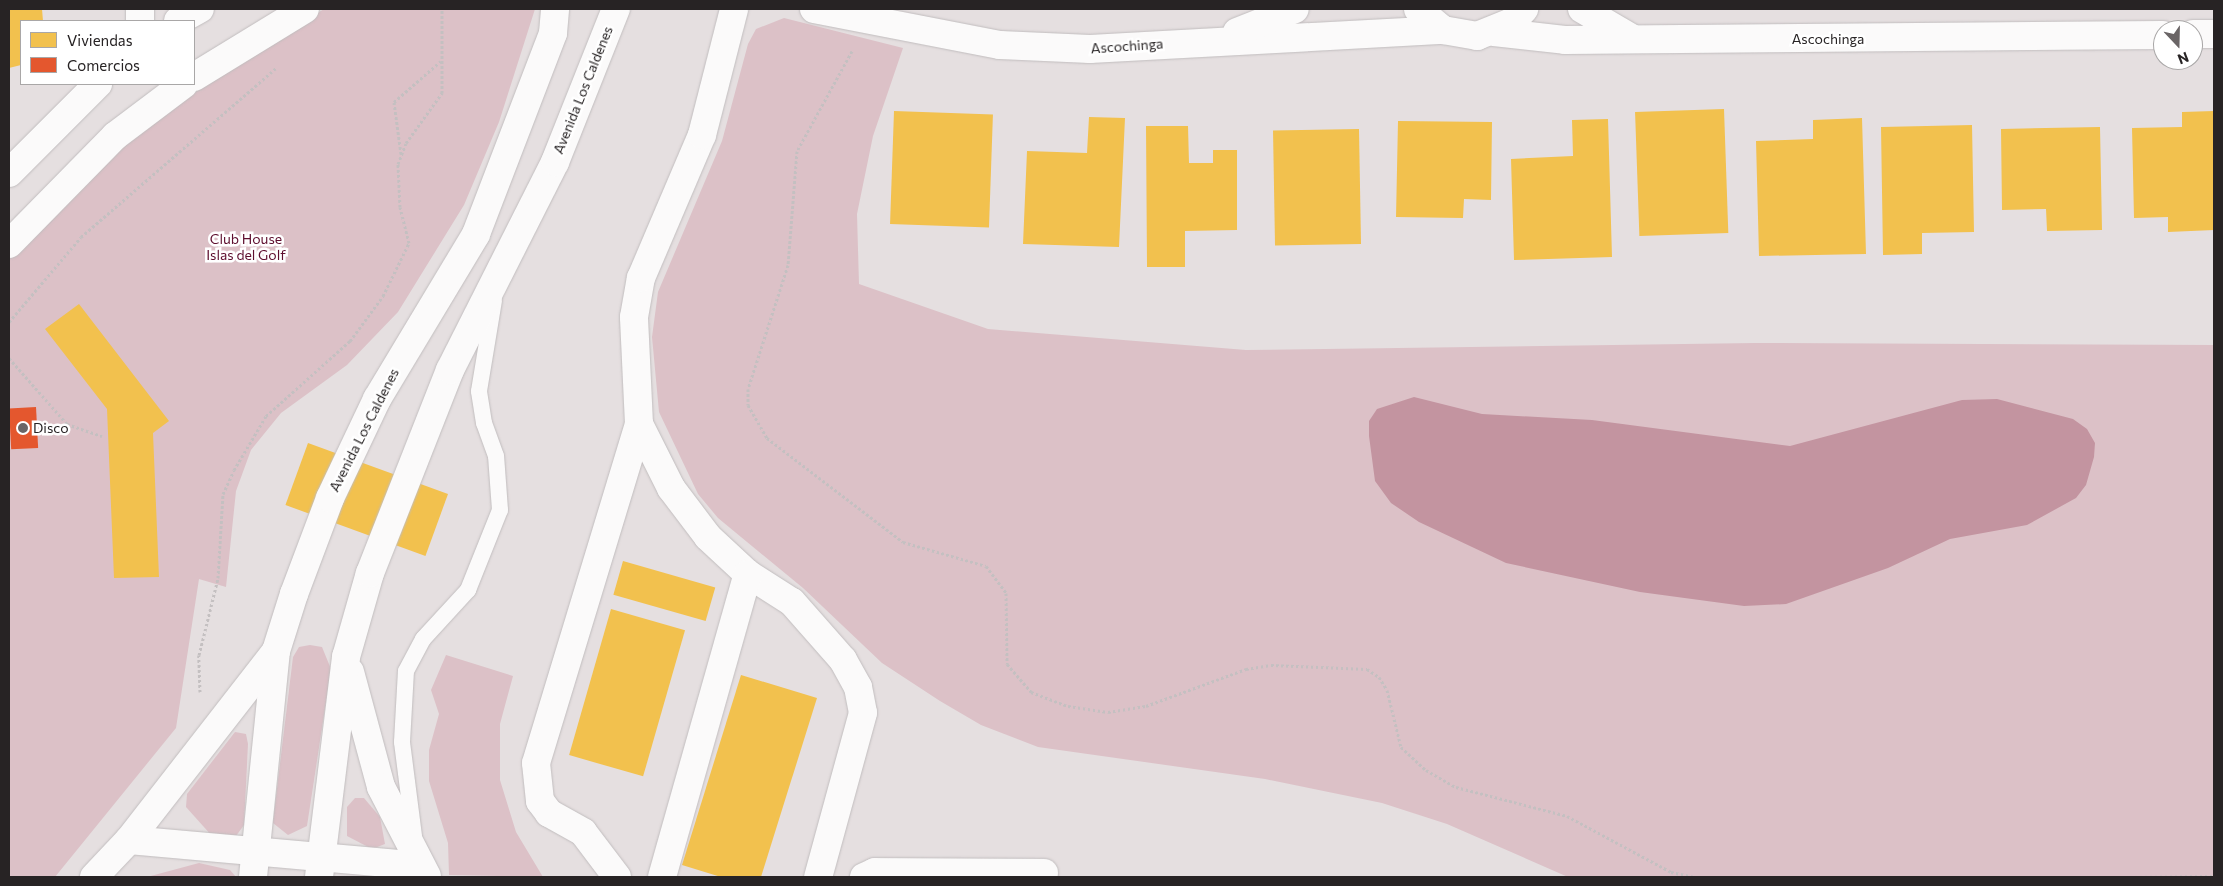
<!DOCTYPE html>
<html>
<head>
<meta charset="utf-8">
<style>
  body { margin:0 }
  #map { position:relative; width:2223px; height:886px; overflow:hidden; background:#e5dfe0; font-family:Commissioner,sans-serif }
  div>[style] { position:absolute }
  .green>* { inset:0; background:#dcc1c7 }
  .water>* { inset:0; background:#c394a0 }
  .homes>* { inset:0; background:#f2c14e; transform-origin:0 0 }
  .shops>* { inset:0; background:#e4572e; transform-origin:0 0 }
  .path>* { height:3px; margin-top:-1.5px; transform-origin:0; background:repeating-linear-gradient(90deg,#c4c0c1 0 2.5px,transparent 0 5px) }
  .roads { filter:drop-shadow(0 0 1px #c1bdbe) drop-shadow(0 0 1px #c1bdbe) }
  .lane>* { height:16px; margin:-8px; padding:0 8px; transform-origin:8px; border-radius:8px; background:#fbfafa }
  .street>* { height:28px; margin:-14px; padding:0 14px; transform-origin:14px; border-radius:14px; background:#fbfafa }
  .dots>* { width:14px; height:14px; translate:-50% -50%; box-sizing:border-box; border:2px solid #fff; border-radius:50% }
  span { translate:-50% -50%; white-space:nowrap; text-align:center; line-height:1.15; -webkit-text-stroke:5px #fff; paint-order:stroke }
  .street-label { font-size:14px; color:#272324 }
  .park-label { font-size:14px; color:#5e0e2e }
  .poi-label { font-size:14px; color:#272324 }
  .left { translate:0 -50%; text-align:left }
  .frame { position:absolute; inset:0; border:10px solid #272324; pointer-events:none }
  .legend { position:absolute; left:20px; top:20px; width:175px; height:65px; box-sizing:border-box; background:#fff; border:1px solid #a9a7a7; margin:0; padding:6px 9px; list-style:none; font-size:15px; color:#272324 }
  .legend li { display:flex; align-items:center; gap:10px; height:25px }
  .legend b { width:25px; border:1px solid #a9a7a7 }
  .north { position:absolute; left:2153px; top:20px; width:50px; height:50px; box-sizing:border-box; background:#fff; border:1px solid #a9a7a7; border-radius:50%; rotate:159deg; font-size:14px; font-weight:700; line-height:20px; text-align:center; color:#272324 }
  .north::after { content:''; display:block; margin:auto; width:18px; height:22px; background:#6a6566; clip-path:polygon(50% 0,100% 100%,50% 72%,0 100%) }
</style>
</head>
<body>
<div id="map">
  <div class="green">
    <i style="clip-path:polygon(324px 9px,535px 9px,499px 122px,464px 205px,398px 312px,347px 365px,281px 413px,251px 450px,236px 491px,226px 587px,199px 579px,176px 728px,55px 877px,9px 877px,9px 259px,129px 141px,219px 75px)"></i>
    <i style="clip-path:polygon(784px 18px,903px 48px,873px 136px,857px 214px,859px 284px,988px 329px,1246px 350px,1755px 343px,2214px 345px,2214px 877px,1568px 877px,1447px 824px,1382px 803px,1265px 779px,1038px 747px,981px 725px,940px 701px,882px 663px,803px 588px,718px 518px,698px 494px,659px 412px,652px 337px,658px 292px,722px 141px,748px 44px,756px 29px)"></i>
    <i style="clip-path:polygon(310px 645px,322px 647px,331px 669px,307px 826px,288px 835px,273px 823px,274px 813px,293px 657px,299px 647px)"></i>
    <i style="clip-path:polygon(446px 655px,513px 676px,500px 724px,500px 780px,516px 832px,543px 877px,449px 875px,448px 843px,429px 781px,429px 750px,439px 714px,431px 690px)"></i>
    <i style="clip-path:polygon(235px 732px,246px 734px,248px 744px,244px 825px,236px 836px,225px 838px,212px 836px,186px 807px,187px 794px)"></i>
    <i style="clip-path:polygon(355px 798px,364px 798px,380px 817px,385px 844px,372px 849px,347px 836px,347px 807px)"></i>
    <i style="clip-path:polygon(199px 863px,230px 870px,236px 877px,147px 877px)"></i>
  </div>
  <div class="water">
    <i style="clip-path:polygon(1414px 397px,1482px 414px,1592px 420px,1790px 446px,1962px 400px,1997px 399px,2073px 419px,2087px 429px,2095px 443px,2094px 457px,2086px 485px,2076px 498px,2027px 525px,1950px 539px,1888px 568px,1786px 604px,1744px 606px,1640px 592px,1506px 563px,1419px 522px,1391px 503px,1375px 481px,1369px 436px,1369px 421px,1377px 409px)"></i>
  </div>
  <div class="homes">
    <i style="clip-path:polygon(9px 9px,42px 9px,43px 21px,21px 21px,21px 65px,9px 68px)"></i>
    <i style="left:1724px;top:109px;width:124px;height:89px;rotate:88deg"></i>
    <i style="left:894px;top:111px;width:99px;height:113px;rotate:2deg"></i>
    <i style="clip-path:polygon(2214px 111px,2214px 230px,2168px 232px,2168px 217px,2134px 218px,2132px 128px,2182px 127px,2182px 112px)"></i>
    <i style="clip-path:polygon(1089px 117px,1125px 118px,1119px 247px,1023px 244px,1027px 151px,1087px 153px)"></i>
    <i style="clip-path:polygon(1862px 118px,1866px 254px,1759px 256px,1756px 141px,1813px 139px,1813px 120px)"></i>
    <i style="clip-path:polygon(1608px 119px,1612px 257px,1514px 260px,1511px 159px,1573px 156px,1572px 120px)"></i>
    <i style="clip-path:polygon(1398px 121px,1492px 122px,1491px 200px,1464px 199px,1463px 218px,1396px 217px)"></i>
    <i style="clip-path:polygon(1972px 125px,1974px 232px,1922px 233px,1922px 254px,1883px 255px,1881px 127px)"></i>
    <i style="clip-path:polygon(1146px 126px,1188px 126px,1189px 163px,1213px 163px,1213px 150px,1237px 150px,1237px 230px,1185px 231px,1185px 267px,1147px 267px)"></i>
    <i style="clip-path:polygon(2100px 127px,2102px 230px,2047px 231px,2046px 209px,2002px 210px,2001px 129px)"></i>
    <i style="left:1359px;top:129px;width:115px;height:86px;rotate:89deg"></i>
    <i style="clip-path:polygon(79px 304px,169px 421px,153px 433px,159px 577px,114px 578px,107px 409px,45px 329px)"></i>
    <i style="left:308px;top:443px;width:149px;height:66px;rotate:20deg"></i>
    <i style="left:623px;top:561px;width:96px;height:35px;rotate:16deg"></i>
    <i style="left:611px;top:609px;width:77px;height:152px;rotate:16deg"></i>
    <i style="clip-path:polygon(741px 675px,817px 698px,761px 877px,721px 877px,682px 865px)"></i>
  </div>
  <div class="shops">
    <i style="left:36px;top:407px;width:41px;height:27px;rotate:87deg"></i>
  </div>
  <div class="path">
    <i style="left:852px;top:51px;width:114px;rotate:118.8deg"></i>
    <i style="left:797px;top:151px;width:114px;rotate:94.5deg"></i>
    <i style="left:788px;top:265px;width:130px;rotate:107.9deg"></i>
    <i style="left:748px;top:389px;width:16px;rotate:90deg"></i>
    <i style="left:748px;top:405px;width:38px;rotate:60deg"></i>
    <i style="left:767px;top:438px;width:171px;rotate:37.4deg"></i>
    <i style="left:903px;top:542px;width:86px;rotate:16.1deg"></i>
    <i style="left:986px;top:566px;width:34px;rotate:53deg"></i>
    <i style="left:1006px;top:593px;width:71px;rotate:89.2deg"></i>
    <i style="left:1007px;top:664px;width:37px;rotate:49deg"></i>
    <i style="left:1031px;top:692px;width:40px;rotate:21deg"></i>
    <i style="left:1068px;top:706px;width:40px;rotate:8.5deg"></i>
    <i style="left:1108px;top:712px;width:38px;rotate:-9deg"></i>
    <i style="left:1146px;top:706px;width:107px;rotate:-20.3deg"></i>
    <i style="left:1246px;top:669px;width:25px;rotate:-9deg"></i>
    <i style="left:1271px;top:665px;width:96px;rotate:2.4deg"></i>
    <i style="left:1367px;top:669px;width:14px;rotate:34deg"></i>
    <i style="left:1379px;top:677px;width:15px;rotate:58deg"></i>
    <i style="left:1387px;top:690px;width:59px;rotate:76.2deg"></i>
    <i style="left:1401px;top:747px;width:34px;rotate:43deg"></i>
    <i style="left:1426px;top:770px;width:34px;rotate:30deg"></i>
    <i style="left:1456px;top:787px;width:115px;rotate:14.6deg"></i>
    <i style="left:1567px;top:816px;width:118px;rotate:28.3deg"></i>
    <i style="left:1671px;top:872px;width:24px;rotate:12deg"></i>
    <i style="left:401px;top:154px;width:52px;rotate:-97.7deg"></i>
    <i style="left:394px;top:102px;width:62px;rotate:-41.1deg"></i>
    <i style="left:9px;top:322px;width:111px;rotate:-49.7deg"></i>
    <i style="left:81px;top:237px;width:259px;rotate:-40.9deg"></i>
    <i style="left:9px;top:358px;width:88px;rotate:48.7deg"></i>
    <i style="left:67px;top:424px;width:37px;rotate:19deg"></i>
    <i style="left:200px;top:692px;width:37px;rotate:-92deg"></i>
    <i style="left:199px;top:655px;width:79px;rotate:-76.1deg"></i>
    <i style="left:218px;top:578px;width:84px;rotate:-86.6deg"></i>
    <i style="left:223px;top:494px;width:26px;rotate:-65deg"></i>
    <i style="left:234px;top:470px;width:63px;rotate:-59.3deg"></i>
    <i style="left:266px;top:416px;width:113px;rotate:-41.8deg"></i>
    <i style="left:350px;top:341px;width:56px;rotate:-53.7deg"></i>
    <i style="left:383px;top:296px;width:59px;rotate:-63.9deg"></i>
    <i style="left:409px;top:243px;width:37px;rotate:-104deg"></i>
    <i style="left:400px;top:207px;width:43px;rotate:-92.7deg"></i>
    <i style="left:398px;top:164px;width:22px;rotate:-69deg"></i>
    <i style="left:406px;top:143px;width:62px;rotate:-54.2deg"></i>
    <i style="left:442px;top:93px;width:84px;rotate:-90deg"></i>
    <i style="left:2125px;top:877px;width:89px;rotate:-0.6deg"></i>
  </div>
  <div class="roads">
    <div class="lane">
      <i style="left:414px;top:836px;width:95px;rotate:-97.3deg"></i>
      <i style="left:402px;top:742px;width:71px;rotate:-86.8deg"></i>
      <i style="left:406px;top:671px;width:36px;rotate:-62deg"></i>
      <i style="left:423px;top:639px;width:67px;rotate:-47.4deg"></i>
      <i style="left:468px;top:590px;width:86px;rotate:-68.2deg"></i>
      <i style="left:500px;top:510px;width:54px;rotate:-94.2deg"></i>
      <i style="left:496px;top:456px;width:35px;rotate:-110deg"></i>
      <i style="left:484px;top:423px;width:32px;rotate:-99deg"></i>
      <i style="left:479px;top:391px;width:92px;rotate:-80.6deg"></i>
    </div>
    <div class="street">
      <i style="left:814px;top:9px;width:189px;rotate:11deg"></i>
      <i style="left:1000px;top:45px;width:90px;rotate:2.5deg"></i>
      <i style="left:1090px;top:49px;width:354px;rotate:-3.1deg"></i>
      <i style="left:1418px;top:9px;width:33px;rotate:40deg"></i>
      <i style="left:1443px;top:30px;width:35px;rotate:10deg"></i>
      <i style="left:1477px;top:36px;width:38px;rotate:-22deg"></i>
      <i style="left:1512px;top:22px;width:18px;rotate:-47deg"></i>
      <i style="left:1582px;top:9px;width:56px;rotate:30.3deg"></i>
      <i style="left:140px;top:21px;width:12px;rotate:-90deg"></i>
      <i style="left:178px;top:21px;width:25px;rotate:-29deg"></i>
      <i style="left:1237px;top:32px;width:62px;rotate:-21.6deg"></i>
      <i style="left:1494px;top:32px;width:71px;rotate:6.4deg"></i>
      <i style="left:1565px;top:40px;width:598px;rotate:-0.48deg"></i>
      <i style="left:2193px;top:34px;width:21px"></i>
      <i style="left:194px;top:77px;width:130px;rotate:-31.5deg"></i>
      <i style="left:9px;top:173px;width:126px;rotate:-45deg"></i>
      <i style="left:9px;top:244px;width:151px;rotate:-45.5deg"></i>
      <i style="left:115px;top:136px;width:86px;rotate:-37deg"></i>
      <i style="left:639px;top:424px;width:72px;rotate:63.4deg"></i>
      <i style="left:671px;top:488px;width:61px;rotate:52.9deg"></i>
      <i style="left:708px;top:537px;width:54px;rotate:42.8deg"></i>
      <i style="left:748px;top:574px;width:52px;rotate:32.5deg"></i>
      <i style="left:792px;top:602px;width:77px;rotate:48.7deg"></i>
      <i style="left:843px;top:660px;width:31px;rotate:61deg"></i>
      <i style="left:858px;top:687px;width:26px;rotate:79deg"></i>
      <i style="left:863px;top:713px;width:170px;rotate:105.3deg"></i>
      <i style="left:350px;top:672px;width:119px;rotate:74.9deg"></i>
      <i style="left:381px;top:787px;width:100px;rotate:62.7deg"></i>
      <i style="left:129px;top:840px;width:290px;rotate:5.1deg"></i>
      <i style="left:94px;top:877px;width:51px;rotate:-46.6deg"></i>
      <i style="left:129px;top:840px;width:239px;rotate:-52.1deg"></i>
      <i style="left:253px;top:877px;width:227px;rotate:-84.2deg"></i>
      <i style="left:276px;top:651px;width:60px;rotate:-72.5deg"></i>
      <i style="left:294px;top:594px;width:103px;rotate:-69.4deg"></i>
      <i style="left:330px;top:498px;width:110px;rotate:-64.6deg"></i>
      <i style="left:377px;top:399px;width:192px;rotate:-59deg"></i>
      <i style="left:476px;top:234px;width:215px;rotate:-69deg"></i>
      <i style="left:553px;top:33px;width:24px;rotate:-85deg"></i>
      <i style="left:319px;top:877px;width:222px;rotate:-83deg"></i>
      <i style="left:346px;top:657px;width:87px;rotate:-74.1deg"></i>
      <i style="left:370px;top:573px;width:218px;rotate:-68.5deg"></i>
      <i style="left:450px;top:370px;width:233px;rotate:-63.2deg"></i>
      <i style="left:555px;top:162px;width:165px;rotate:-68.3deg"></i>
      <i style="left:617px;top:877px;width:56px;rotate:-127.1deg"></i>
      <i style="left:583px;top:832px;width:39px;rotate:-151deg"></i>
      <i style="left:549px;top:813px;width:15px;rotate:-127deg"></i>
      <i style="left:540px;top:801px;width:38px;rotate:-96deg"></i>
      <i style="left:536px;top:763px;width:354px;rotate:-73.1deg"></i>
      <i style="left:639px;top:424px;width:107px;rotate:-92.7deg"></i>
      <i style="left:634px;top:317px;width:40px;rotate:-80deg"></i>
      <i style="left:641px;top:278px;width:155px;rotate:-66.9deg"></i>
      <i style="left:702px;top:135px;width:130px;rotate:-75.7deg"></i>
      <i style="left:662px;top:877px;width:315px;rotate:-74.2deg"></i>
      <i style="left:864px;top:877px;width:12px;rotate:-24deg"></i>
      <i style="left:875px;top:872px;width:169px;rotate:0.3deg"></i>
    </div>
  </div>
  <div class="dots">
    <i style="left:23px;top:428px;background:#6a6566"></i>
  </div>
  <div class="street-label">
    <span style="left:1828px;top:39px">Ascochinga</span>
    <span style="left:1127px;top:46px;rotate:-4deg">Ascochinga</span>
    <span style="left:583px;top:90px;rotate:-68deg">Avenida Los Caldenes</span>
    <span style="left:364px;top:430px;rotate:-63deg">Avenida Los Caldenes</span>
  </div>
  <div class="park-label">
    <span style="left:246px;top:247px">Club House<br>Islas del Golf</span>
  </div>
  <div class="poi-label">
    <span class="left" style="left:33px;top:428px">Disco</span>
  </div>
  <div class="frame"></div>
  <ul class="legend">
  <li><b style="height:14px;background:#f2c14e"></b>Viviendas</li>
  <li><b style="height:14px;background:#e4572e"></b>Comercios</li>
  </ul>
  <div class="north">N</div>
</div>
</body>
</html>
